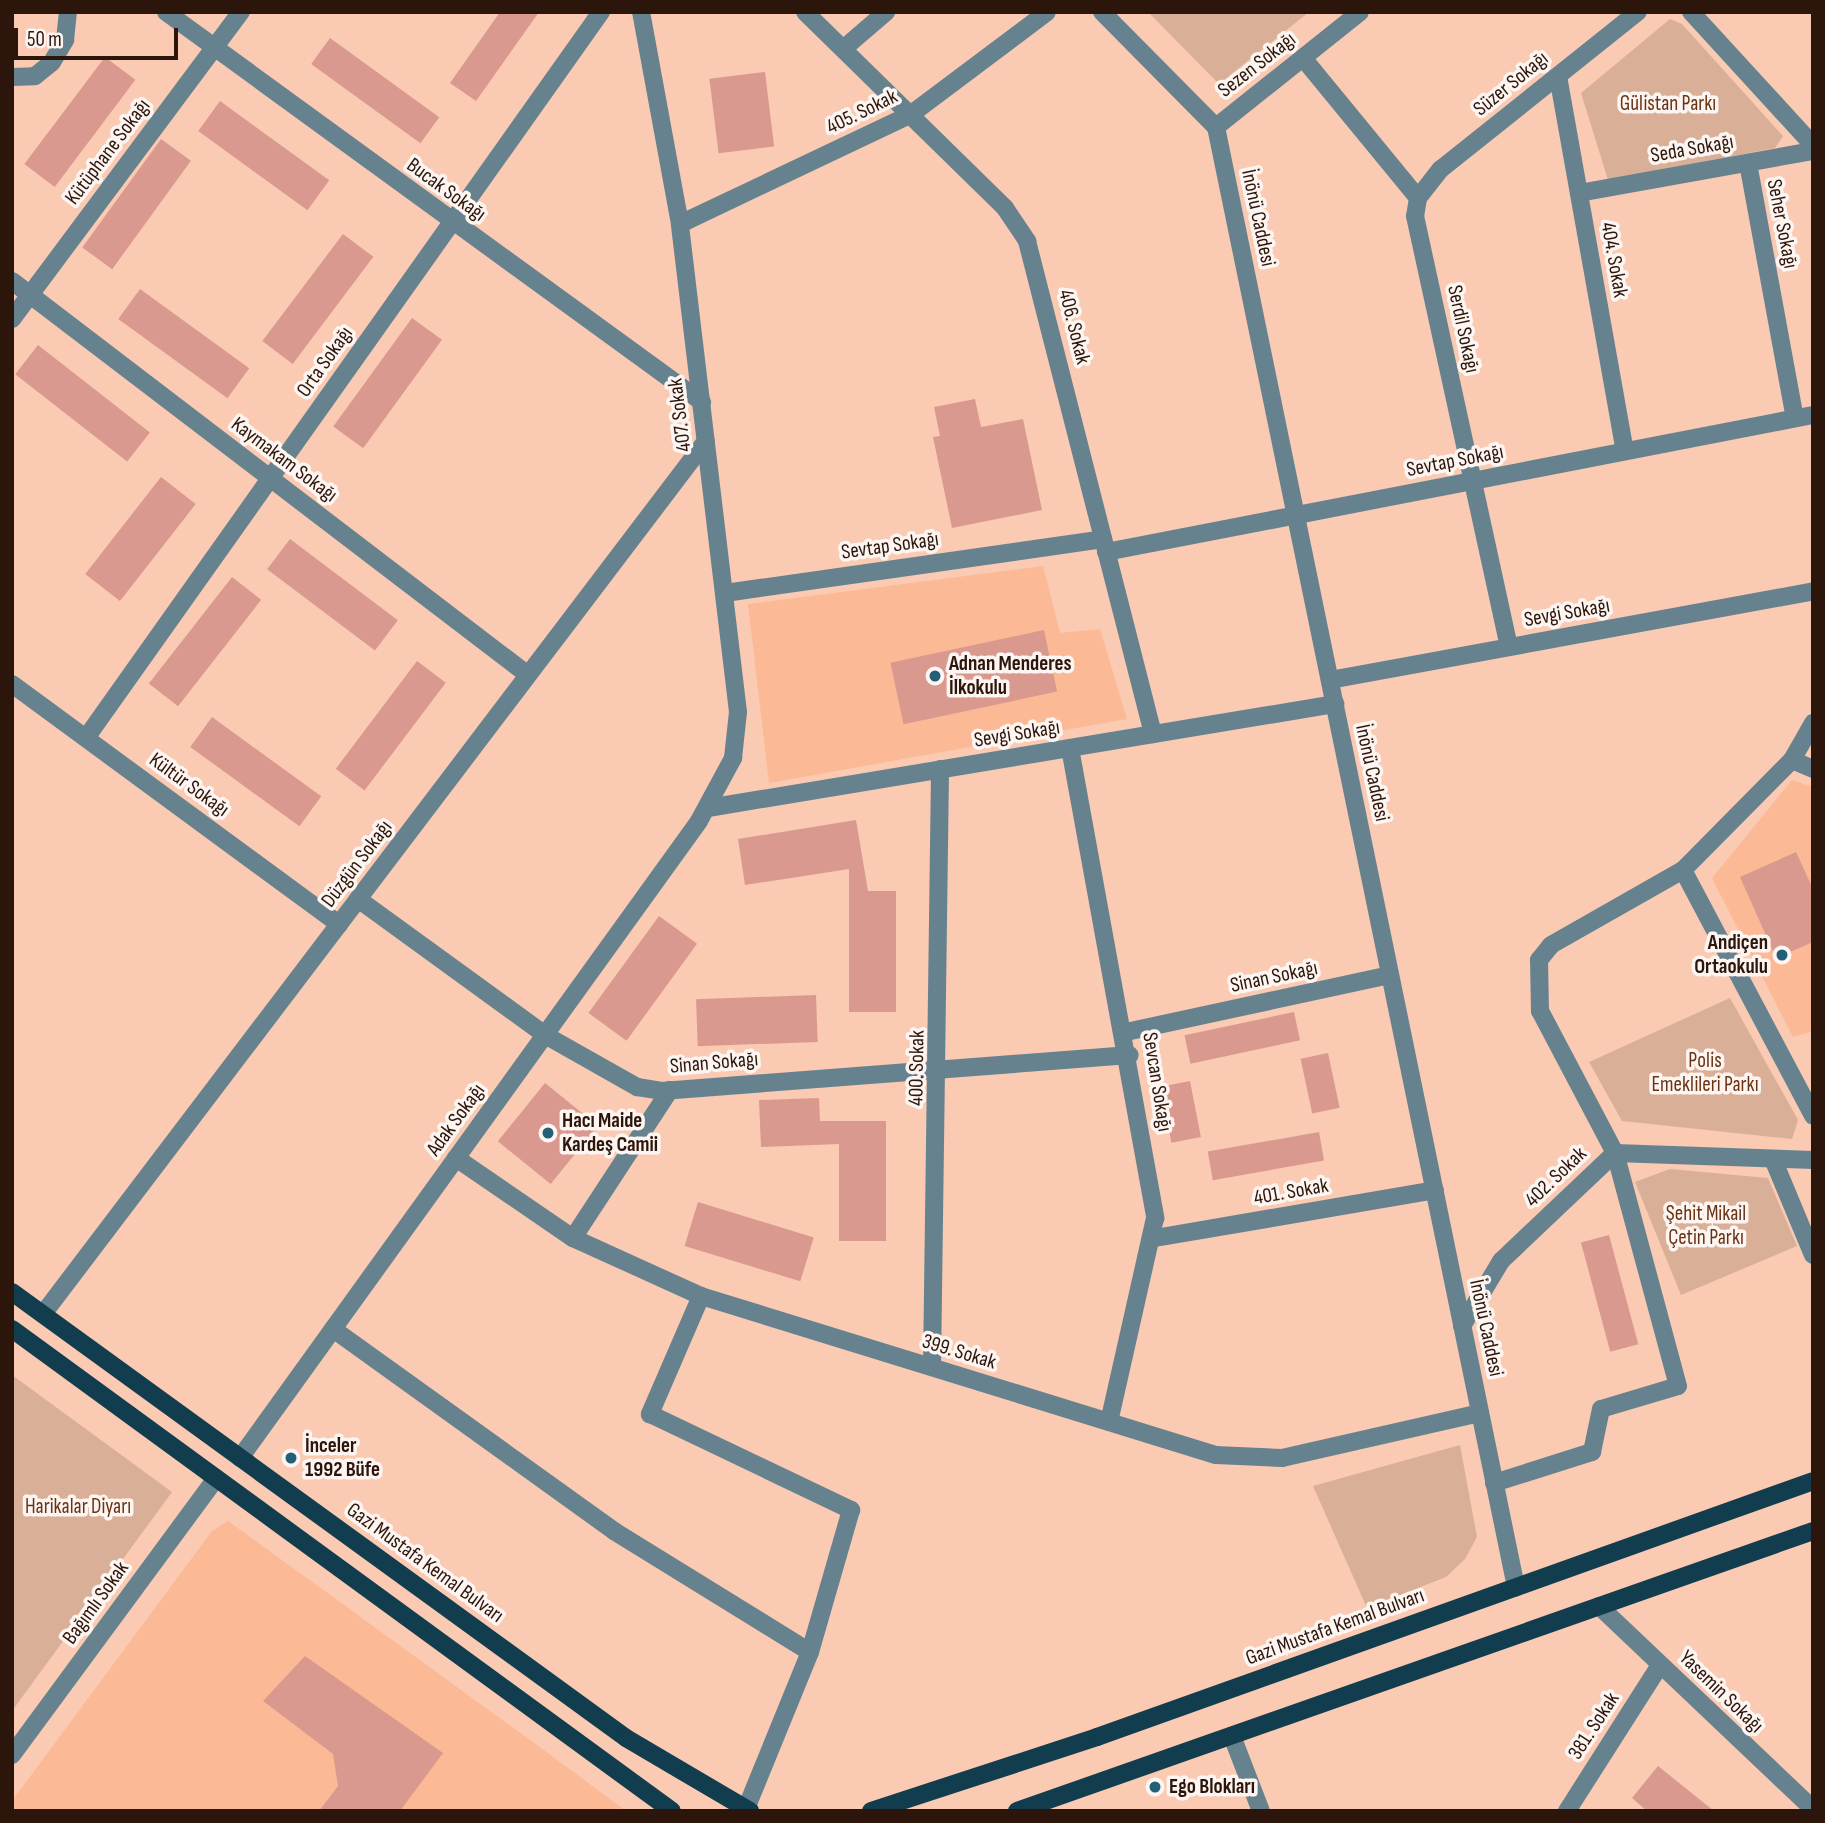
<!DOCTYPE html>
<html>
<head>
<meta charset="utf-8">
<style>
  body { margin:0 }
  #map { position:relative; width:1825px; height:1823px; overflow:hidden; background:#facab2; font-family:"Sofia Sans Condensed",sans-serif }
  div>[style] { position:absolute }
  .built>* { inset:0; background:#fbb996 }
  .green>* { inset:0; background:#daaf98 }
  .building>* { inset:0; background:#da998f; transform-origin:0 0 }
  .minor>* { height:18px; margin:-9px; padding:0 9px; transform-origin:9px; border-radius:9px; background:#67828f }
  .major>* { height:18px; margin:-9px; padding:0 9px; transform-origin:9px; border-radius:9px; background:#123d4e }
  .dots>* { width:19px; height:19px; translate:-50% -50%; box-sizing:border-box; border:4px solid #fcf5f2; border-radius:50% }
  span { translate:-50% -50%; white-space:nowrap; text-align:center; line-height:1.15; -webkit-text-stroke:7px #fcf5f2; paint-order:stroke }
  .street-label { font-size:21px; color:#2c160b }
  .park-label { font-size:21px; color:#693312 }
  .poi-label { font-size:21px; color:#2c160b; font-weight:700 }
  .left { translate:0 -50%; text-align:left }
  .right { translate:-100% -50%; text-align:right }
  .frame { position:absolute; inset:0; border:14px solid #2c160b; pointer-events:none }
  .scale { position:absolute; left:14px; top:28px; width:164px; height:32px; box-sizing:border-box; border:4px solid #2c160b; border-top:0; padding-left:9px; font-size:21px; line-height:24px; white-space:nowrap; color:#2c160b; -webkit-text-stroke:5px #fcf5f2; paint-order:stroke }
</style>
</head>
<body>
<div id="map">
  <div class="built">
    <i style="clip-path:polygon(1043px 566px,1060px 633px,1100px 629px,1127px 719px,769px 783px,748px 604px)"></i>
    <i style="clip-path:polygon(1792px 780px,1813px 787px,1813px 1031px,1793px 1037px,1712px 878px)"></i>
    <i style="clip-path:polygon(228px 1521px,537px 1745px,626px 1811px,12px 1811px,12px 1801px,212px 1531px)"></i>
  </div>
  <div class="green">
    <i style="clip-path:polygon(1148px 12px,1309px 12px,1219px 84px)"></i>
    <i style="clip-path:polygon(1670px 19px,1682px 24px,1783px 136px,1775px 148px,1608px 180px,1581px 93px)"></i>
    <i style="clip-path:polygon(1730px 998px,1798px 1120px,1792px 1139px,1622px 1121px,1589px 1062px)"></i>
    <i style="clip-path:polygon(1670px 1169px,1768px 1178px,1797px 1246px,1681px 1295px,1635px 1182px)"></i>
    <i style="clip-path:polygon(12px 1375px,172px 1492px,12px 1711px)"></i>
    <i style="clip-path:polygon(1460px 1445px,1477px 1537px,1465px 1559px,1446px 1577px,1367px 1608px,1313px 1486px)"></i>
  </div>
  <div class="building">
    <i style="clip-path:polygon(500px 12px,539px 12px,476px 101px,450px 83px)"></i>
    <i style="left:330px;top:38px;width:135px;height:32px;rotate:36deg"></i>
    <i style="left:105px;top:57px;width:38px;height:134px;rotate:37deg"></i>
    <i style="left:765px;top:72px;width:75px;height:56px;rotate:83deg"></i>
    <i style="left:220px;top:101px;width:135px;height:37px;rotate:36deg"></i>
    <i style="left:161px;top:139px;width:37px;height:134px;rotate:36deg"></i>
    <i style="left:343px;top:234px;width:38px;height:134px;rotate:37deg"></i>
    <i style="left:140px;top:289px;width:135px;height:37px;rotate:36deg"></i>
    <i style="left:412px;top:318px;width:37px;height:134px;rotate:36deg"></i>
    <i style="left:38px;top:345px;width:142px;height:37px;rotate:38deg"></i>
    <i style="clip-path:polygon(975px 399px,981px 427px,1023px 419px,1042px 510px,952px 528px,933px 437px,940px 436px,934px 407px)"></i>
    <i style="left:161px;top:477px;width:44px;height:123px;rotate:38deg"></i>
    <i style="left:290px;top:539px;width:135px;height:38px;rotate:37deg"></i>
    <i style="left:232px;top:577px;width:37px;height:135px;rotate:38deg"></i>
    <i style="left:1044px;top:630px;width:63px;height:157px;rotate:78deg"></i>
    <i style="left:417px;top:661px;width:36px;height:135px;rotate:37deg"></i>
    <i style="left:212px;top:717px;width:135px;height:37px;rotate:36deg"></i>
    <i style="clip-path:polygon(856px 820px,868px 891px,896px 891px,896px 1012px,849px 1012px,849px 869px,745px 885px,738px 839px)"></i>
    <i style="clip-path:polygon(1796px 852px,1813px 889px,1813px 942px,1776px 958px,1740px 877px)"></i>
    <i style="left:659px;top:916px;width:47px;height:120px;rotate:36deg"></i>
    <i style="left:816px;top:995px;width:47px;height:120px;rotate:88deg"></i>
    <i style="left:1294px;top:1012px;width:29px;height:112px;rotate:78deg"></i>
    <i style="left:1328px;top:1053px;width:56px;height:28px;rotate:78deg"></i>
    <i style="left:1190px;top:1081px;width:57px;height:30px;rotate:79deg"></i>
    <i style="left:545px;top:1083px;width:68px;height:75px;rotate:39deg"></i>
    <i style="clip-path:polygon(819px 1098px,820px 1121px,886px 1121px,886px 1241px,839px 1241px,839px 1144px,761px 1147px,759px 1100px)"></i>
    <i style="left:1319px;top:1132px;width:29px;height:113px;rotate:80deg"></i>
    <i style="left:698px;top:1202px;width:121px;height:46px;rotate:17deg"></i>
    <i style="left:1609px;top:1235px;width:113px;height:29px;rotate:75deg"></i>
    <i style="clip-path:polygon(305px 1656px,443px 1753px,400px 1811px,319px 1811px,338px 1786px,333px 1754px,263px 1701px)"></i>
    <i style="clip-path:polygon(1658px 1766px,1714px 1811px,1647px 1811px,1632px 1798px)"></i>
  </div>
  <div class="minor">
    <i style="left:166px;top:12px;width:663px;rotate:36.04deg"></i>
    <i style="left:805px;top:12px;width:280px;rotate:44.4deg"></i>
    <i style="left:1005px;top:208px;width:40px;rotate:56deg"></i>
    <i style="left:1027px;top:241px;width:509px;rotate:75.66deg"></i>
    <i style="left:1102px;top:12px;width:162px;rotate:45.3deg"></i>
    <i style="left:1216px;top:127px;width:1491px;rotate:78.39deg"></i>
    <i style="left:1691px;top:12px;width:180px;rotate:47.5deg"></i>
    <i style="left:843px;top:49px;width:57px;rotate:-40.7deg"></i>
    <i style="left:1303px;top:58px;width:181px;rotate:50.6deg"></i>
    <i style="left:1418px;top:198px;width:18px;rotate:99deg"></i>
    <i style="left:1415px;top:216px;width:441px;rotate:77.7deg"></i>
    <i style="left:1558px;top:76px;width:381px;rotate:79.9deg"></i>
    <i style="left:12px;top:77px;width:23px;rotate:-2deg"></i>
    <i style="left:35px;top:76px;width:22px;rotate:-39deg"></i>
    <i style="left:52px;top:62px;width:26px;rotate:-59deg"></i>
    <i style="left:65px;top:40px;width:28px;rotate:-84deg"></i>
    <i style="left:1216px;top:127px;width:184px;rotate:-38.6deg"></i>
    <i style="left:1748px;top:163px;width:259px;rotate:79.6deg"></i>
    <i style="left:1579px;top:193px;width:238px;rotate:-10.2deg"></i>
    <i style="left:1418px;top:198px;width:37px;rotate:-52deg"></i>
    <i style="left:1441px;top:169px;width:252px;rotate:-38.6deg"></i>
    <i style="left:680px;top:224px;width:255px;rotate:-25.4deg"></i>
    <i style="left:910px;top:115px;width:171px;rotate:-36.9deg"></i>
    <i style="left:12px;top:281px;width:649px;rotate:37.36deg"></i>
    <i style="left:12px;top:319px;width:383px;rotate:-53.3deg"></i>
    <i style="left:1106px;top:552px;width:720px;rotate:-10.97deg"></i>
    <i style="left:725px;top:593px;width:382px;rotate:-8.1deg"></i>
    <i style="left:1330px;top:680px;width:491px;rotate:-10.4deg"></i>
    <i style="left:12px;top:684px;width:406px;rotate:36.3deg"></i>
    <i style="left:86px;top:738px;width:890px;rotate:-54.65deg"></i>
    <i style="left:1070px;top:748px;width:478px;rotate:79.7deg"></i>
    <i style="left:1155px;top:1218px;width:209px;rotate:102.7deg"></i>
    <i style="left:1792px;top:760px;width:23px;rotate:23deg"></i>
    <i style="left:708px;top:808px;width:636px;rotate:-9.42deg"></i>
    <i style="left:1683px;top:870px;width:278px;rotate:62.1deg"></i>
    <i style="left:358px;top:899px;width:231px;rotate:36deg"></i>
    <i style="left:545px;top:1035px;width:106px;rotate:29.5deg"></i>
    <i style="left:637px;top:1087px;width:25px;rotate:9deg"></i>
    <i style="left:662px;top:1091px;width:469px;rotate:-4.4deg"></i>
    <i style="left:1126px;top:1032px;width:270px;rotate:-12.2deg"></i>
    <i style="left:456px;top:1158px;width:142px;rotate:34.4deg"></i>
    <i style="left:573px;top:1238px;width:141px;rotate:24.4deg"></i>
    <i style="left:701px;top:1296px;width:539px;rotate:17.16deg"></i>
    <i style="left:1216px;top:1455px;width:66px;rotate:2.6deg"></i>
    <i style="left:1282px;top:1458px;width:203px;rotate:-12.8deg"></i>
    <i style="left:1773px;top:1159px;width:104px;rotate:67.4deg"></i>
    <i style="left:573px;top:1238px;width:177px;rotate:-56.8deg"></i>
    <i style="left:1155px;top:1238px;width:284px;rotate:-9.7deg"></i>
    <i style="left:701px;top:1296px;width:129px;rotate:113.4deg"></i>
    <i style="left:650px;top:1414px;width:223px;rotate:25.5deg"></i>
    <i style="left:851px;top:1510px;width:148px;rotate:106.1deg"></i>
    <i style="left:43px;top:1314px;width:1096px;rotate:-52.79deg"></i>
    <i style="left:1462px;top:1326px;width:76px;rotate:-59deg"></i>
    <i style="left:1501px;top:1261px;width:157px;rotate:-43.5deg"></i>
    <i style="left:1615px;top:1153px;width:198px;rotate:2deg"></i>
    <i style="left:333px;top:1329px;width:346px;rotate:35.7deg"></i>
    <i style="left:614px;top:1531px;width:230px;rotate:31.7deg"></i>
    <i style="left:810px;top:1652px;width:170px;rotate:112.2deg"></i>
    <i style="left:932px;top:1367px;width:598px;rotate:-89.23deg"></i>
    <i style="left:240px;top:1458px;width:785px;rotate:-54.22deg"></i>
    <i style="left:699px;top:821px;width:72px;rotate:-61.6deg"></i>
    <i style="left:733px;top:758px;width:46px;rotate:-83.8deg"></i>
    <i style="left:738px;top:712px;width:491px;rotate:-96.8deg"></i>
    <i style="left:680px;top:224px;width:216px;rotate:-100.4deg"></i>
    <i style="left:1494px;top:1483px;width:103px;rotate:-17.6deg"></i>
    <i style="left:1592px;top:1452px;width:44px;rotate:-78.2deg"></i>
    <i style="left:1601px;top:1409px;width:80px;rotate:-16.6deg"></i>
    <i style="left:1678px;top:1386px;width:241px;rotate:-105.1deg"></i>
    <i style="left:1615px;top:1153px;width:161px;rotate:-117.8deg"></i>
    <i style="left:1540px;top:1011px;width:51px;rotate:-91.1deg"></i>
    <i style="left:1539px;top:960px;width:19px;rotate:-51deg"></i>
    <i style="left:1551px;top:945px;width:152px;rotate:-29.6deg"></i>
    <i style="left:1683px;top:870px;width:155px;rotate:-45.3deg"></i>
    <i style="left:1792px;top:760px;width:43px;rotate:-60.4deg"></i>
    <i style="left:1599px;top:1606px;width:295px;rotate:43.5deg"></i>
    <i style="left:1232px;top:1736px;width:80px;rotate:68.9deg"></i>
    <i style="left:12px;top:1755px;width:344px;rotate:-53.6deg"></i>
    <i style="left:1567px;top:1811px;width:173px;rotate:-57.5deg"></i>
  </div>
  <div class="major">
    <i style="left:12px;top:1292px;width:759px;rotate:35.99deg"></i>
    <i style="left:626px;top:1738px;width:144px;rotate:30.5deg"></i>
    <i style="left:12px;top:1329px;width:817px;rotate:36.14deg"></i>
    <i style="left:871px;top:1811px;width:238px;rotate:-18.1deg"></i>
    <i style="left:1097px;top:1737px;width:760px;rotate:-19.67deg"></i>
    <i style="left:1017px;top:1811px;width:844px;rotate:-19.38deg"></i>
  </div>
  <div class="dots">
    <i style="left:935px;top:676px;background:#245f78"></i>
    <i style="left:1782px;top:955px;background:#245f78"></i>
    <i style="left:548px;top:1133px;background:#245f78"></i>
    <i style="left:291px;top:1458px;background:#245f78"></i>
    <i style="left:1155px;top:1787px;background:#245f78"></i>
  </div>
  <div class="street-label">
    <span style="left:1257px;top:65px;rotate:-38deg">Sezen Sokağı</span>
    <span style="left:1511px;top:84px;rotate:-39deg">Süzer Sokağı</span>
    <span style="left:862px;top:112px;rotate:-26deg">405. Sokak</span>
    <span style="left:1692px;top:149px;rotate:-10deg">Seda Sokağı</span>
    <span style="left:108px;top:152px;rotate:-53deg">Kütüphane Sokağı</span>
    <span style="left:446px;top:190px;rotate:36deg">Bucak Sokağı</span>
    <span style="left:1258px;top:218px;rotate:78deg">İnönü Caddesi</span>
    <span style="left:1782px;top:224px;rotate:79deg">Seher Sokağı</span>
    <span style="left:1614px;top:260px;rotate:80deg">404. Sokak</span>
    <span style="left:1074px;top:327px;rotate:76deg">406. Sokak</span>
    <span style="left:1463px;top:329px;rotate:78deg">Serdil Sokağı</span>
    <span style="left:325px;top:362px;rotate:-55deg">Orta Sokağı</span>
    <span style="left:680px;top:415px;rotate:-97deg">407. Sokak</span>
    <span style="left:284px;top:460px;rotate:37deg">Kaymakam Sokağı</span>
    <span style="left:1455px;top:461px;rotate:-11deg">Sevtap Sokağı</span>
    <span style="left:890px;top:546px;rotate:-8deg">Sevtap Sokağı</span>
    <span style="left:1567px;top:613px;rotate:-10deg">Sevgi Sokağı</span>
    <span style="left:1017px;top:734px;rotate:-9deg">Sevgi Sokağı</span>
    <span style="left:1372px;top:773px;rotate:78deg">İnönü Caddesi</span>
    <span style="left:189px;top:785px;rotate:36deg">Kültür Sokağı</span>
    <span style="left:357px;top:864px;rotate:-53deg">Düzgün Sokağı</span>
    <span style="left:1274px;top:977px;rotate:-12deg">Sinan Sokağı</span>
    <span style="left:714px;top:1063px;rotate:-5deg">Sinan Sokağı</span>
    <span style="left:917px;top:1068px;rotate:-89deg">400. Sokak</span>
    <span style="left:1157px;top:1082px;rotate:81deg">Sevcan Sokağı</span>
    <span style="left:456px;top:1120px;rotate:-54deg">Adak Sokağı</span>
    <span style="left:1556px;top:1177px;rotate:-44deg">402. Sokak</span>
    <span style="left:1291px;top:1192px;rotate:-10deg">401. Sokak</span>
    <span style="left:1486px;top:1328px;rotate:78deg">İnönü Caddesi</span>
    <span style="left:959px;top:1352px;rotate:17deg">399. Sokak</span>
    <span style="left:425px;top:1563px;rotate:36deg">Gazi Mustafa Kemal Bulvarı</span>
    <span style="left:96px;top:1603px;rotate:-54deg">Bağımlı Sokak</span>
    <span style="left:1335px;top:1627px;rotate:-20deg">Gazi Mustafa Kemal Bulvarı</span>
    <span style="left:1721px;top:1692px;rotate:44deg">Yasemin Sokağı</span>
    <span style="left:1594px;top:1726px;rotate:-57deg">381. Sokak</span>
  </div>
  <div class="park-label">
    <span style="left:1668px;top:104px">Gülistan Parkı</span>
    <span style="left:1705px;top:1073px">Polis<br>Emeklileri Parkı</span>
    <span style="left:1706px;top:1226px">Şehit Mikail<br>Çetin Parkı</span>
    <span style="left:78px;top:1507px">Harikalar Diyarı</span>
  </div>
  <div class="poi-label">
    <span class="left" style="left:949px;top:676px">Adnan Menderes<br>İlkokulu</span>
    <span class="right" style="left:1768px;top:955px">Andiçen<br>Ortaokulu</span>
    <span class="left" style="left:562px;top:1133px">Hacı Maide<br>Kardeş Camii</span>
    <span class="left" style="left:305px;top:1458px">İnceler<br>1992 Büfe</span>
    <span class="left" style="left:1169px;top:1787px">Ego Blokları</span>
  </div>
  <div class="frame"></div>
  <div class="scale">50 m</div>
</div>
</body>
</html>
